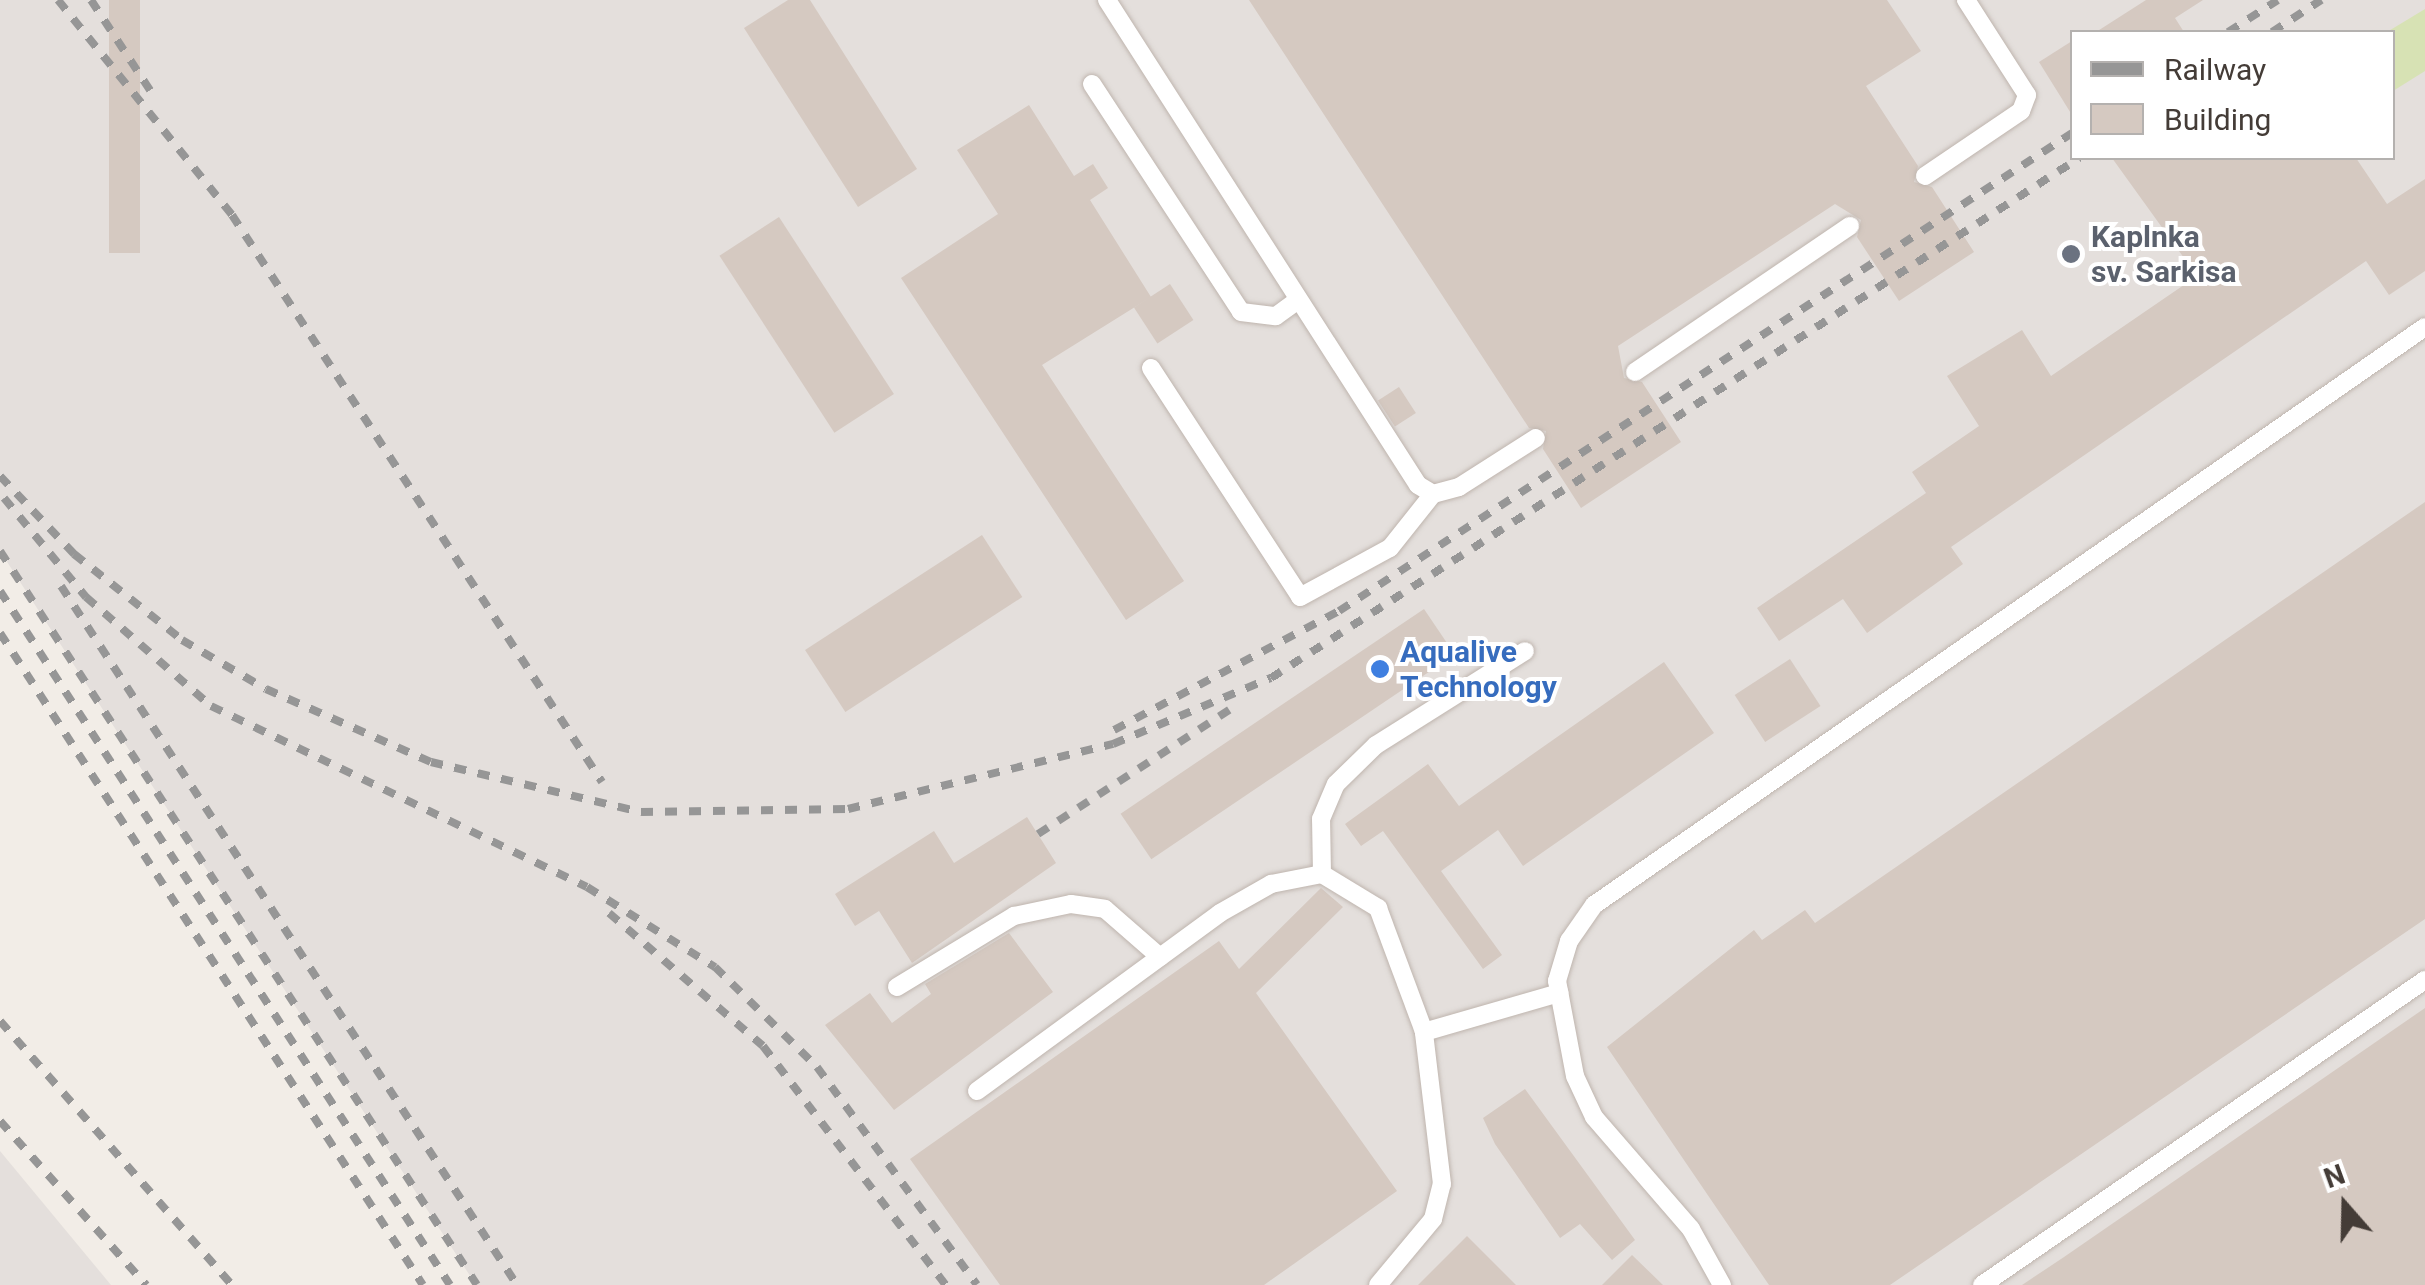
<!DOCTYPE html>
<html>
<head>
<meta charset="utf-8">
<style>
  body { margin:0 }
  #map { position:relative; width:2425px; height:1285px; overflow:hidden; background:#f2ede7; font-family:Roboto,sans-serif }
  div>[style] { position:absolute }
  .industrial>* { inset:0; background:#e4dfdc }
  .green>* { inset:0; background:#d7e2b4 }
  .building>* { inset:0; background:#d5c9c1; transform-origin:0 0 }
  .roads { filter:drop-shadow(0 0 2px #bfb5ae) drop-shadow(0 0 2px #bfb5ae) }
  .lane>* { height:18px; margin:-9px; padding:0 9px; transform-origin:9px; border-radius:9px; background:#fff }
  .rail>* { height:8px; margin-top:-4px; transform-origin:0; background:repeating-linear-gradient(90deg,#969696 0 12px,transparent 0 24px) }
  .dots>* { width:28px; height:28px; translate:-50% -50%; box-sizing:border-box; border:5px solid #fff; border-radius:50% }
  span { translate:-50% -50%; white-space:nowrap; text-align:center; line-height:1.15; -webkit-text-stroke:8px #fff; paint-order:stroke }
  .worship-label { font-size:30px; color:#5b616d; font-weight:700 }
  .left { translate:0 -50%; text-align:left }
  .shop-label { font-size:30px; color:#366cbe; font-weight:700 }
  .legend { position:absolute; left:2070px; top:30px; width:325px; height:130px; box-sizing:border-box; background:#fff; border:2px solid #b4b1af; margin:0; padding:12px 18px; list-style:none; font-size:30px; color:#443c37 }
  .legend li { display:flex; align-items:center; gap:20px; height:50px }
  .legend b { width:50px; border:2px solid #b4b1af }
  .north { position:absolute; left:2295px; top:1155px; width:100px; height:100px; -webkit-text-stroke:8px #fff; paint-order:stroke; rotate:340deg; font-size:28px; font-weight:700; line-height:40px; text-align:center; color:#443c37 }
  .north::after { content:''; display:block; margin:auto; width:35px; height:45px; background:#443c37; clip-path:polygon(50% 0,100% 100%,50% 72%,0 100%) }
</style>
</head>
<body>
<div id="map">
  <div class="industrial">
    <i style="clip-path:polygon(evenodd,0 0,2425px 0,2425px 1285px,476px 1285px,0 551px,0 0,2072px 32px,2392px 32px,2392px 158px,2072px 158px,2072px 32px)"></i>
    <i style="clip-path:polygon(0 1151px,111px 1285px,0 1285px)"></i>
  </div>
  <div class="green">
    <i style="clip-path:polygon(2425px 9px,2425px 71px,2393px 91px,2387px 32px)"></i>
  </div>
  <div class="building">
    <i style="left:109px;top:0;width:31px;height:253px"></i>
    <i style="clip-path:polygon(788px 0,810px 0,917px 169px,858px 207px,744px 28px)"></i>
    <i style="clip-path:polygon(1249px 0,1887px 0,1921px 51px,1866px 86px,1918px 166px,1914px 182px,1932px 187px,1974px 252px,1899px 301px,1857px 237px,1861px 220px,1835px 204px,1618px 346px,1624px 378px,1642px 382px,1681px 442px,1581px 508px,1543px 449px,1546px 431px,1529px 428px)"></i>
    <i style="clip-path:polygon(2146px 0,2203px 0,2175px 18px,2184px 32px,2096px 32px)"></i>
    <i style="clip-path:polygon(2072px 41px,2072px 115px,2039px 62px)"></i>
    <i style="clip-path:polygon(1029px 105px,1074px 176px,1093px 164px,1108px 188px,1090px 200px,1151px 297px,1042px 365px,1184px 581px,1126px 620px,901px 278px,998px 214px,957px 150px)"></i>
    <i style="clip-path:polygon(2112px 158px,2356px 158px,2387px 204px,2425px 179px,2425px 271px,2389px 295px,2366px 261px,1951px 547px,1963px 564px,1867px 633px,1843px 599px,1779px 641px,1757px 608px,1926px 493px,1912px 472px,1979px 426px,1947px 376px,2022px 330px,2051px 376px,2197px 276px)"></i>
    <i style="left:779px;top:217px;width:211px;height:71px;rotate:57deg"></i>
    <i style="left:1170px;top:284px;width:43px;height:43px;rotate:57deg"></i>
    <i style="left:1399px;top:387px;width:31px;height:25px;rotate:57deg"></i>
    <i style="clip-path:polygon(2425px 502px,2425px 919px,1890px 1285px,1769px 1285px,1607px 1047px,1754px 930px,1762px 940px,1805px 910px,1815px 923px)"></i>
    <i style="left:982px;top:535px;width:74px;height:211px;rotate:57deg"></i>
    <i style="left:1424px;top:609px;width:55px;height:366px;rotate:56deg"></i>
    <i style="left:1790px;top:659px;width:56px;height:66px;rotate:57deg"></i>
    <i style="clip-path:polygon(1664px 662px,1714px 733px,1523px 866px,1498px 830px,1441px 871px,1502px 955px,1483px 969px,1383px 831px,1361px 846px,1345px 824px,1428px 764px,1459px 806px)"></i>
    <i style="clip-path:polygon(1027px 817px,1056px 863px,912px 963px,879px 911px,855px 926px,835px 894px,934px 831px,954px 863px)"></i>
    <i style="clip-path:polygon(1321px 888px,1343px 907px,1256px 993px,1397px 1191px,1264px 1285px,1000px 1285px,910px 1159px,1219px 941px,1239px 969px)"></i>
    <i style="clip-path:polygon(1009px 933px,1053px 992px,894px 1110px,825px 1025px,870px 993px,892px 1023px,931px 994px,925px 984px)"></i>
    <i style="clip-path:polygon(2425px 1008px,2425px 1285px,2022px 1285px,2064px 1257px)"></i>
    <i style="clip-path:polygon(1525px 1089px,1635px 1240px,1612px 1260px,1580px 1224px,1560px 1238px,1495px 1144px,1483px 1118px)"></i>
    <i style="clip-path:polygon(1467px 1236px,1516px 1285px,1418px 1285px)"></i>
    <i style="clip-path:polygon(1632px 1255px,1663px 1285px,1602px 1285px)"></i>
  </div>
  <div class="roads">
    <div class="lane">
      <i style="left:1107px;top:0;width:576px;rotate:57.33deg"></i>
      <i style="left:1418px;top:485px;width:17px;rotate:31deg"></i>
      <i style="left:1433px;top:494px;width:27px;rotate:-15deg"></i>
      <i style="left:1459px;top:487px;width:91px;rotate:-32.5deg"></i>
      <i style="left:1092px;top:84px;width:272px;rotate:56.8deg"></i>
      <i style="left:1241px;top:312px;width:35px;rotate:7deg"></i>
      <i style="left:1276px;top:316px;width:27px;rotate:-36deg"></i>
      <i style="left:1925px;top:176px;width:116px;rotate:-34.1deg"></i>
      <i style="left:2021px;top:111px;width:17px;rotate:-69deg"></i>
      <i style="left:2027px;top:95px;width:113px;rotate:-122.7deg"></i>
      <i style="left:1151px;top:368px;width:273px;rotate:56.9deg"></i>
      <i style="left:1300px;top:597px;width:102px;rotate:-28.6deg"></i>
      <i style="left:1390px;top:548px;width:69px;rotate:-51.5deg"></i>
      <i style="left:1635px;top:372px;width:260px;rotate:-34.2deg"></i>
      <i style="left:1322px;top:874px;width:55px;rotate:-91deg"></i>
      <i style="left:1321px;top:819px;width:38px;rotate:-67deg"></i>
      <i style="left:1336px;top:784px;width:56px;rotate:-44.3deg"></i>
      <i style="left:1376px;top:745px;width:176px;rotate:-32.2deg"></i>
      <i style="left:897px;top:987px;width:137px;rotate:-31.3deg"></i>
      <i style="left:1014px;top:916px;width:58px;rotate:-11.9deg"></i>
      <i style="left:1071px;top:904px;width:34px;rotate:8deg"></i>
      <i style="left:1105px;top:909px;width:73px;rotate:41.1deg"></i>
      <i style="left:977px;top:1091px;width:301px;rotate:-36.2deg"></i>
      <i style="left:1220px;top:913px;width:59px;rotate:-29.6deg"></i>
      <i style="left:1271px;top:884px;width:52px;rotate:-11.1deg"></i>
      <i style="left:1322px;top:874px;width:66px;rotate:31.3deg"></i>
      <i style="left:1378px;top:908px;width:132px;rotate:69.6deg"></i>
      <i style="left:1378px;top:1285px;width:86px;rotate:-50.2deg"></i>
      <i style="left:1433px;top:1219px;width:36px;rotate:-76deg"></i>
      <i style="left:1442px;top:1184px;width:153px;rotate:-96.8deg"></i>
      <i style="left:1424px;top:1032px;width:141px;rotate:-16.1deg"></i>
      <i style="left:1722px;top:1285px;width:64px;rotate:-119deg"></i>
      <i style="left:1691px;top:1229px;width:148px;rotate:-130.9deg"></i>
      <i style="left:1594px;top:1117px;width:45px;rotate:-114.9deg"></i>
      <i style="left:1575px;top:1076px;width:97px;rotate:-100.7deg"></i>
      <i style="left:1557px;top:981px;width:42px;rotate:-73.3deg"></i>
      <i style="left:1569px;top:941px;width:44px;rotate:-55.2deg"></i>
      <i style="left:1594px;top:905px;width:1012px;rotate:-34.82deg"></i>
      <i style="left:1982px;top:1285px;width:538px;rotate:-34.55deg"></i>
    </div>
  </div>
  <div class="rail">
    <i style="left:58px;top:0;width:277px;rotate:51deg"></i>
    <i style="left:232px;top:215px;width:677px;rotate:56.87deg"></i>
    <i style="left:91px;top:0;width:108px;rotate:56.8deg"></i>
    <i style="left:2228px;top:32px;width:59px;rotate:-32.6deg"></i>
    <i style="left:2272px;top:32px;width:59px;rotate:-33.1deg"></i>
    <i style="left:0;top:476px;width:108px;rotate:46.5deg"></i>
    <i style="left:74px;top:554px;width:138px;rotate:38.5deg"></i>
    <i style="left:182px;top:640px;width:97px;rotate:30.3deg"></i>
    <i style="left:266px;top:689px;width:180px;rotate:23.9deg"></i>
    <i style="left:431px;top:762px;width:216px;rotate:13.4deg"></i>
    <i style="left:641px;top:812px;width:207px;rotate:-0.8deg"></i>
    <i style="left:848px;top:809px;width:273px;rotate:-13.8deg"></i>
    <i style="left:1113px;top:744px;width:171px;rotate:-22.7deg"></i>
    <i style="left:1271px;top:678px;width:961px;rotate:-32.76deg"></i>
    <i style="left:4px;top:498px;width:129px;rotate:50.4deg"></i>
    <i style="left:86px;top:597px;width:166px;rotate:41.1deg"></i>
    <i style="left:211px;top:706px;width:417px;rotate:25.7deg"></i>
    <i style="left:587px;top:887px;width:151px;rotate:32deg"></i>
    <i style="left:715px;top:967px;width:143px;rotate:44.4deg"></i>
    <i style="left:817px;top:1067px;width:270px;rotate:53.7deg"></i>
    <i style="left:0;top:551px;width:875px;rotate:56.98deg"></i>
    <i style="left:61px;top:586px;width:835px;rotate:56.88deg"></i>
    <i style="left:0;top:591px;width:827px;rotate:57.04deg"></i>
    <i style="left:0;top:633px;width:777px;rotate:57.03deg"></i>
    <i style="left:1114px;top:730px;width:255px;rotate:-27.9deg"></i>
    <i style="left:1339px;top:611px;width:875px;rotate:-33.11deg"></i>
    <i style="left:1038px;top:834px;width:228px;rotate:-33deg"></i>
    <i style="left:609px;top:913px;width:203px;rotate:40.8deg"></i>
    <i style="left:763px;top:1046px;width:301px;rotate:52.6deg"></i>
    <i style="left:0;top:1021px;width:351px;rotate:48.7deg"></i>
    <i style="left:0;top:1121px;width:220px;rotate:48.3deg"></i>
  </div>
  <div class="dots">
    <i style="left:2071px;top:254px;background:#6b7280"></i>
    <i style="left:1380px;top:669px;background:#3f7fe0"></i>
  </div>
  <div class="worship-label">
    <span class="left" style="left:2091px;top:254px">Kaplnka<br>sv. Sarkisa</span>
  </div>
  <div class="shop-label">
    <span class="left" style="left:1400px;top:669px">Aqualive<br>Technology</span>
  </div>
  <ul class="legend">
  <li><b style="height:12px;background:#969696"></b>Railway</li>
  <li><b style="height:28px;background:#d5c9c1"></b>Building</li>
  </ul>
  <div class="north">N</div>
</div>
</body>
</html>
